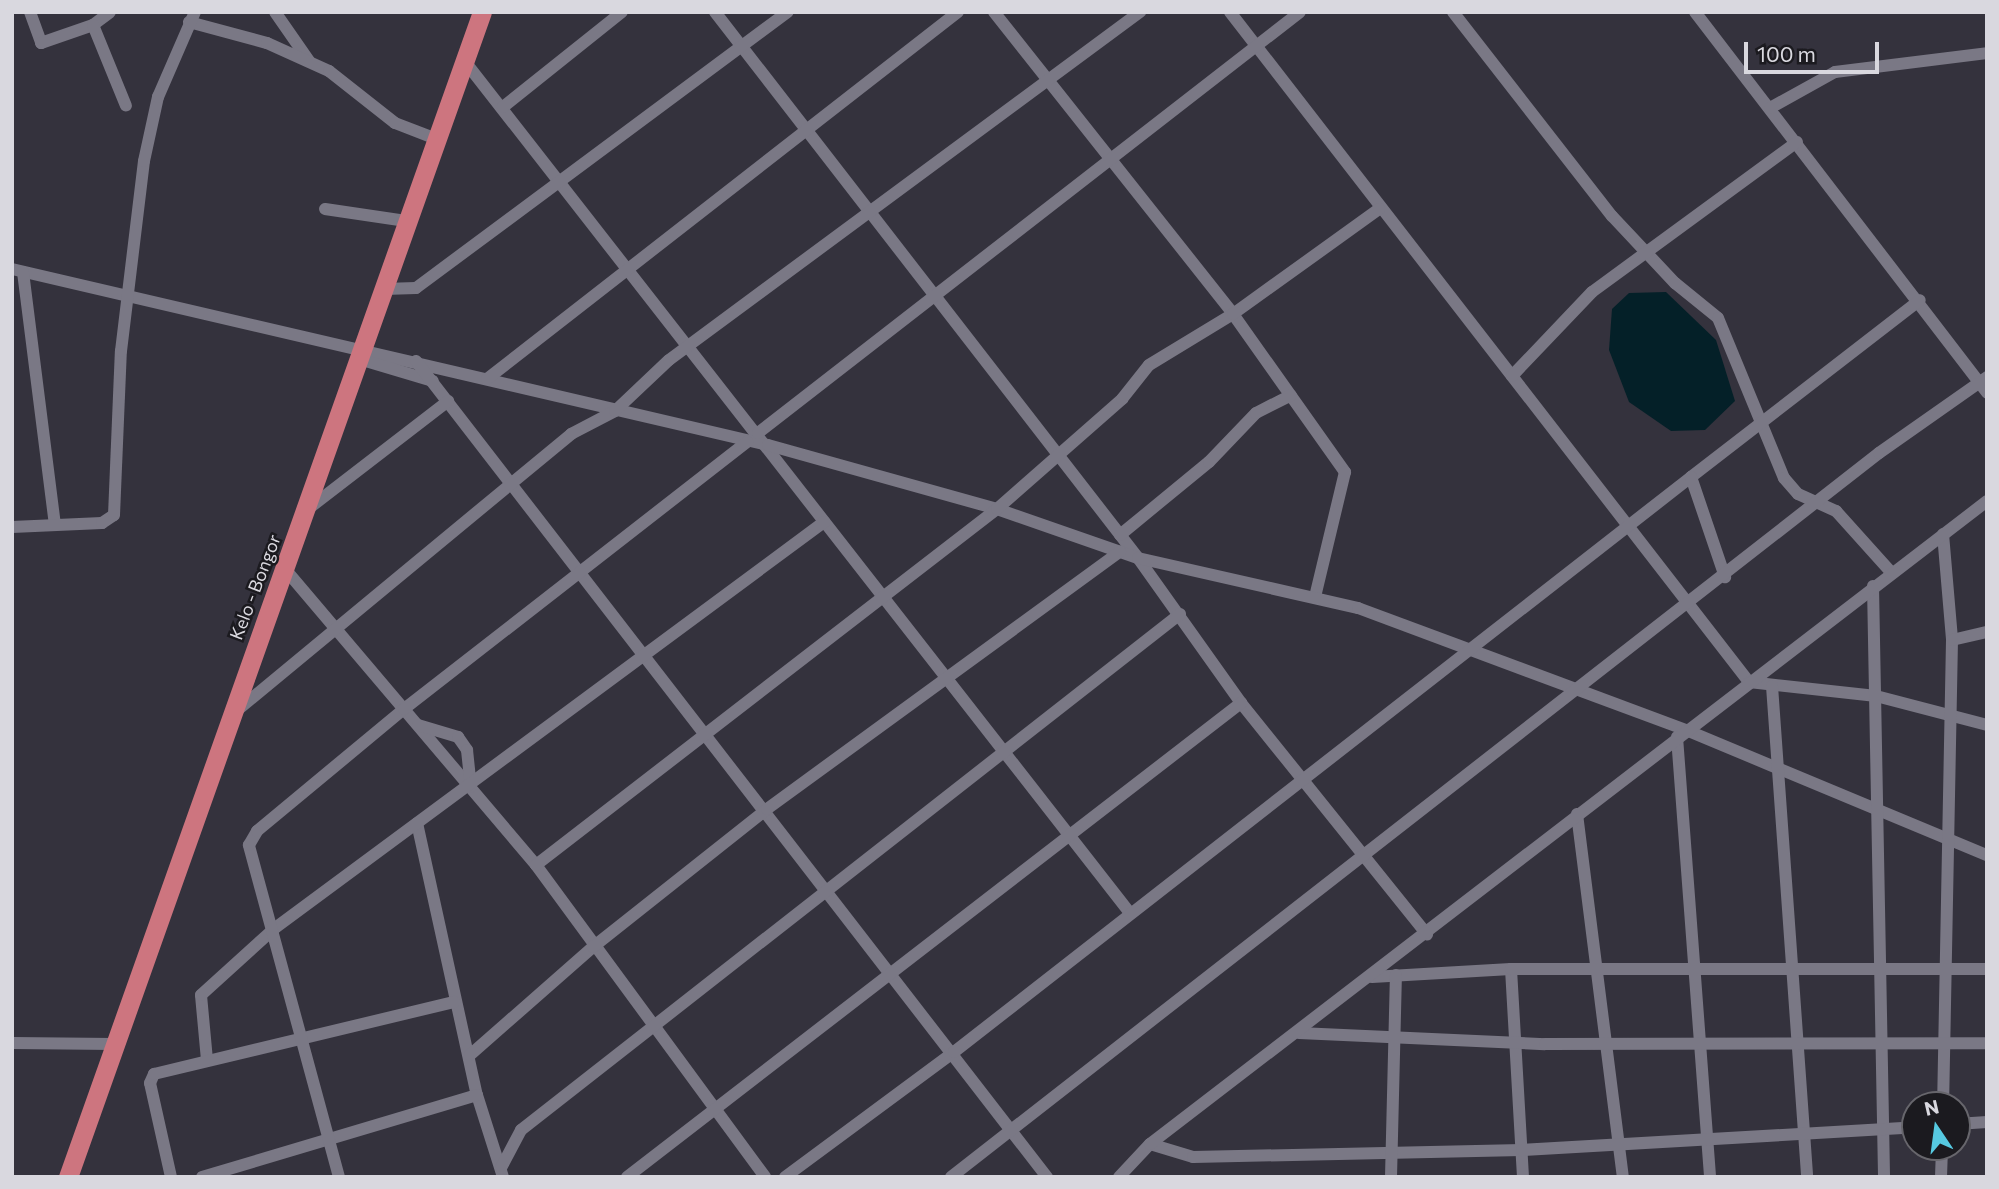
<!DOCTYPE html>
<html>
<head>
<meta charset="utf-8">
<style>
  body { margin:0 }
  #map { position:relative; width:1999px; height:1189px; overflow:hidden; background:#34323d; font-family:Commissioner,sans-serif }
  div>[style] { position:absolute }
  .water>* { inset:0; background:#042028 }
  .minor>* { height:12px; margin:-6px; padding:0 6px; transform-origin:6px; border-radius:6px; background:#7a7885 }
  .highway>* { height:19px; margin:-9.5px; padding:0 9.5px; transform-origin:9.5px; border-radius:9.5px; background:#cd757f }
  span { translate:-50% -50%; white-space:nowrap; text-align:center; line-height:1.15; -webkit-text-stroke:5px #1b1a1f; paint-order:stroke }
  .street-label { font-size:18px; color:#d9d8df }
  .frame { position:absolute; inset:0; border:14px solid #d9d8df; pointer-events:none }
  .north { position:absolute; left:1901px; top:1091px; width:70px; height:70px; box-sizing:border-box; background:#1b1a1f; border:2px solid #67666c; border-radius:50%; rotate:347deg; font-size:19px; font-weight:700; line-height:28px; text-align:center; color:#d9d8df }
  .north::after { content:''; display:block; margin:auto; width:24px; height:32px; background:#56c9e1; clip-path:polygon(50% 0,100% 100%,50% 72%,0 100%) }
  .scale { position:absolute; left:1744px; top:42px; width:135px; height:32px; box-sizing:border-box; border:4px solid #d9d8df; border-top:0; padding-left:9px; font-size:21px; line-height:24px; white-space:nowrap; color:#d9d8df; -webkit-text-stroke:5px #1b1a1f; paint-order:stroke }
</style>
</head>
<body>
<div id="map">
  <div class="water">
    <i style="clip-path:polygon(1666px 292px,1716px 340px,1735px 401px,1705px 430px,1671px 431px,1629px 402px,1609px 350px,1612px 309px,1629px 293px)"></i>
  </div>
  <div class="minor">
    <i style="left:30px;top:12px;width:33px;rotate:70deg"></i>
    <i style="left:41px;top:43px;width:55px;rotate:-19.1deg"></i>
    <i style="left:93px;top:25px;width:21px;rotate:-37deg"></i>
    <i style="left:275px;top:12px;width:60px;rotate:55.2deg"></i>
    <i style="left:715px;top:12px;width:691px;rotate:52.23deg"></i>
    <i style="left:1138px;top:558px;width:178px;rotate:54.6deg"></i>
    <i style="left:1241px;top:703px;width:297px;rotate:51.2deg"></i>
    <i style="left:994px;top:12px;width:385px;rotate:51.6deg"></i>
    <i style="left:1233px;top:314px;width:194px;rotate:54.7deg"></i>
    <i style="left:1345px;top:472px;width:129px;rotate:103.5deg"></i>
    <i style="left:1230px;top:12px;width:848px;rotate:52.24deg"></i>
    <i style="left:1749px;top:682px;width:128px;rotate:6.3deg"></i>
    <i style="left:1876px;top:696px;width:115px;rotate:14.6deg"></i>
    <i style="left:1453px;top:12px;width:259px;rotate:52.1deg"></i>
    <i style="left:1612px;top:216px;width:92px;rotate:46.8deg"></i>
    <i style="left:1675px;top:283px;width:55px;rotate:39.1deg"></i>
    <i style="left:1718px;top:318px;width:173px;rotate:67.6deg"></i>
    <i style="left:1784px;top:478px;width:21px;rotate:49deg"></i>
    <i style="left:1798px;top:494px;width:42px;rotate:24.1deg"></i>
    <i style="left:1836px;top:511px;width:82px;rotate:48deg"></i>
    <i style="left:1695px;top:12px;width:480px;rotate:52.5deg"></i>
    <i style="left:189px;top:22px;width:81px;rotate:15.1deg"></i>
    <i style="left:267px;top:43px;width:68px;rotate:24.3deg"></i>
    <i style="left:329px;top:71px;width:84px;rotate:38.2deg"></i>
    <i style="left:395px;top:123px;width:42px;rotate:21deg"></i>
    <i style="left:93px;top:25px;width:87px;rotate:67.8deg"></i>
    <i style="left:463px;top:59px;width:1084px;rotate:52.01deg"></i>
    <i style="left:503px;top:107px;width:152px;rotate:-38.6deg"></i>
    <i style="left:1770px;top:108px;width:74px;rotate:-29deg"></i>
    <i style="left:1835px;top:72px;width:153px;rotate:-7.1deg"></i>
    <i style="left:325px;top:209px;width:82px;rotate:8.4deg"></i>
    <i style="left:12px;top:269px;width:776px;rotate:13.11deg"></i>
    <i style="left:768px;top:445px;width:238px;rotate:15.6deg"></i>
    <i style="left:997px;top:509px;width:149px;rotate:19.2deg"></i>
    <i style="left:1138px;top:558px;width:226px;rotate:12.8deg"></i>
    <i style="left:1358px;top:608px;width:350px;rotate:20.4deg"></i>
    <i style="left:1686px;top:730px;width:326px;rotate:22.6deg"></i>
    <i style="left:23px;top:272px;width:254px;rotate:82.8deg"></i>
    <i style="left:384px;top:289px;width:32px;rotate:-2deg"></i>
    <i style="left:416px;top:288px;width:463px;rotate:-36.6deg"></i>
    <i style="left:359px;top:359px;width:77px;rotate:16.6deg"></i>
    <i style="left:416px;top:361px;width:1032px;rotate:52.29deg"></i>
    <i style="left:1512px;top:376px;width:116px;rotate:-46.4deg"></i>
    <i style="left:1592px;top:292px;width:254px;rotate:-36.2deg"></i>
    <i style="left:487px;top:379px;width:597px;rotate:-37.93deg"></i>
    <i style="left:758px;top:433px;width:686px;rotate:-37.84deg"></i>
    <i style="left:1691px;top:477px;width:289px;rotate:-37.7deg"></i>
    <i style="left:308px;top:509px;width:177px;rotate:-37.6deg"></i>
    <i style="left:12px;top:527px;width:90px;rotate:-2.5deg"></i>
    <i style="left:102px;top:523px;width:14px;rotate:-34deg"></i>
    <i style="left:114px;top:515px;width:164px;rotate:-87.6deg"></i>
    <i style="left:121px;top:351px;width:191px;rotate:-83.1deg"></i>
    <i style="left:144px;top:161px;width:66px;rotate:-77.7deg"></i>
    <i style="left:158px;top:97px;width:93px;rotate:-66.5deg"></i>
    <i style="left:1943px;top:534px;width:106px;rotate:85.1deg"></i>
    <i style="left:1952px;top:640px;width:465px;rotate:91.1deg"></i>
    <i style="left:1120px;top:535px;width:115px;rotate:-39.4deg"></i>
    <i style="left:1209px;top:462px;width:68px;rotate:-46.2deg"></i>
    <i style="left:1256px;top:413px;width:39px;rotate:-27deg"></i>
    <i style="left:285px;top:569px;width:388px;rotate:49.7deg"></i>
    <i style="left:536px;top:865px;width:387px;rotate:53.7deg"></i>
    <i style="left:1873px;top:586px;width:591px;rotate:88.93deg"></i>
    <i style="left:1952px;top:640px;width:36px;rotate:-13deg"></i>
    <i style="left:1772px;top:686px;width:492px;rotate:85.9deg"></i>
    <i style="left:234px;top:713px;width:438px;rotate:-39.6deg"></i>
    <i style="left:571px;top:434px;width:50px;rotate:-27.6deg"></i>
    <i style="left:615px;top:411px;width:74px;rotate:-43.4deg"></i>
    <i style="left:669px;top:360px;width:586px;rotate:-36.46deg"></i>
    <i style="left:418px;top:725px;width:42px;rotate:16.7deg"></i>
    <i style="left:458px;top:737px;width:16px;rotate:55deg"></i>
    <i style="left:467px;top:750px;width:37px;rotate:84deg"></i>
    <i style="left:1677px;top:737px;width:441px;rotate:85.7deg"></i>
    <i style="left:1577px;top:814px;width:366px;rotate:82.8deg"></i>
    <i style="left:417px;top:823px;width:279px;rotate:77.6deg"></i>
    <i style="left:477px;top:1095px;width:86px;rotate:72.4deg"></i>
    <i style="left:536px;top:865px;width:582px;rotate:-37.68deg"></i>
    <i style="left:997px;top:509px;width:167px;rotate:-41.3deg"></i>
    <i style="left:1122px;top:399px;width:43px;rotate:-51.5deg"></i>
    <i style="left:1149px;top:365px;width:98px;rotate:-31.3deg"></i>
    <i style="left:1233px;top:314px;width:180px;rotate:-35.7deg"></i>
    <i style="left:1511px;top:969px;width:208px;rotate:86.7deg"></i>
    <i style="left:1372px;top:977px;width:139px;rotate:-3.3deg"></i>
    <i style="left:1511px;top:969px;width:476px"></i>
    <i style="left:1299px;top:1033px;width:246px;rotate:2.6deg"></i>
    <i style="left:1545px;top:1044px;width:442px;rotate:-0.1deg"></i>
    <i style="left:12px;top:1043px;width:102px;rotate:0.6deg"></i>
    <i style="left:470px;top:1055px;width:164px;rotate:-41.3deg"></i>
    <i style="left:593px;top:947px;width:222px;rotate:-38.4deg"></i>
    <i style="left:767px;top:809px;width:437px;rotate:-36.1deg"></i>
    <i style="left:207px;top:1060px;width:65px;rotate:-95.3deg"></i>
    <i style="left:201px;top:995px;width:100px;rotate:-42.2deg"></i>
    <i style="left:275px;top:928px;width:683px;rotate:-36.48deg"></i>
    <i style="left:1957px;top:1124px;width:30px;rotate:-4deg"></i>
    <i style="left:1150px;top:1144px;width:45px;rotate:16.8deg"></i>
    <i style="left:1193px;top:1157px;width:329px;rotate:-1.2deg"></i>
    <i style="left:1522px;top:1150px;width:394px;rotate:-3.3deg"></i>
    <i style="left:501px;top:1168px;width:43px;rotate:-62.2deg"></i>
    <i style="left:521px;top:1130px;width:837px;rotate:-38.06deg"></i>
    <i style="left:171px;top:1177px;width:96px;rotate:-102.6deg"></i>
    <i style="left:150px;top:1083px;width:10px;rotate:-66deg"></i>
    <i style="left:154px;top:1074px;width:309px;rotate:-13.5deg"></i>
    <i style="left:202px;top:1177px;width:287px;rotate:-16.6deg"></i>
    <i style="left:339px;top:1177px;width:344px;rotate:-105.2deg"></i>
    <i style="left:249px;top:845px;width:16px;rotate:-60deg"></i>
    <i style="left:257px;top:831px;width:191px;rotate:-39.7deg"></i>
    <i style="left:404px;top:709px;width:435px;rotate:-37.9deg"></i>
    <i style="left:627px;top:1177px;width:776px;rotate:-37.67deg"></i>
    <i style="left:785px;top:1177px;width:210px;rotate:-36.5deg"></i>
    <i style="left:954px;top:1052px;width:935px;rotate:-37.96deg"></i>
    <i style="left:1691px;top:477px;width:106px;rotate:71.2deg"></i>
    <i style="left:951px;top:1177px;width:1177px;rotate:-37.96deg"></i>
    <i style="left:1879px;top:453px;width:132px;rotate:-35.1deg"></i>
    <i style="left:1119px;top:1177px;width:45px;rotate:-46.8deg"></i>
    <i style="left:1150px;top:1144px;width:1055px;rotate:-37.53deg"></i>
    <i style="left:1391px;top:1177px;width:202px;rotate:-88.6deg"></i>
    <i style="left:1941px;top:1177px;width:30px;rotate:-88deg"></i>
  </div>
  <div class="highway">
    <i style="left:68px;top:1177px;width:1236px;rotate:-70.44deg"></i>
  </div>
  <div class="street-label">
    <span style="left:255px;top:587px;rotate:-69deg">Kelo - Bongor</span>
  </div>
  <div class="frame"></div>
  <div class="north">N</div>
  <div class="scale">100 m</div>
</div>
</body>
</html>
